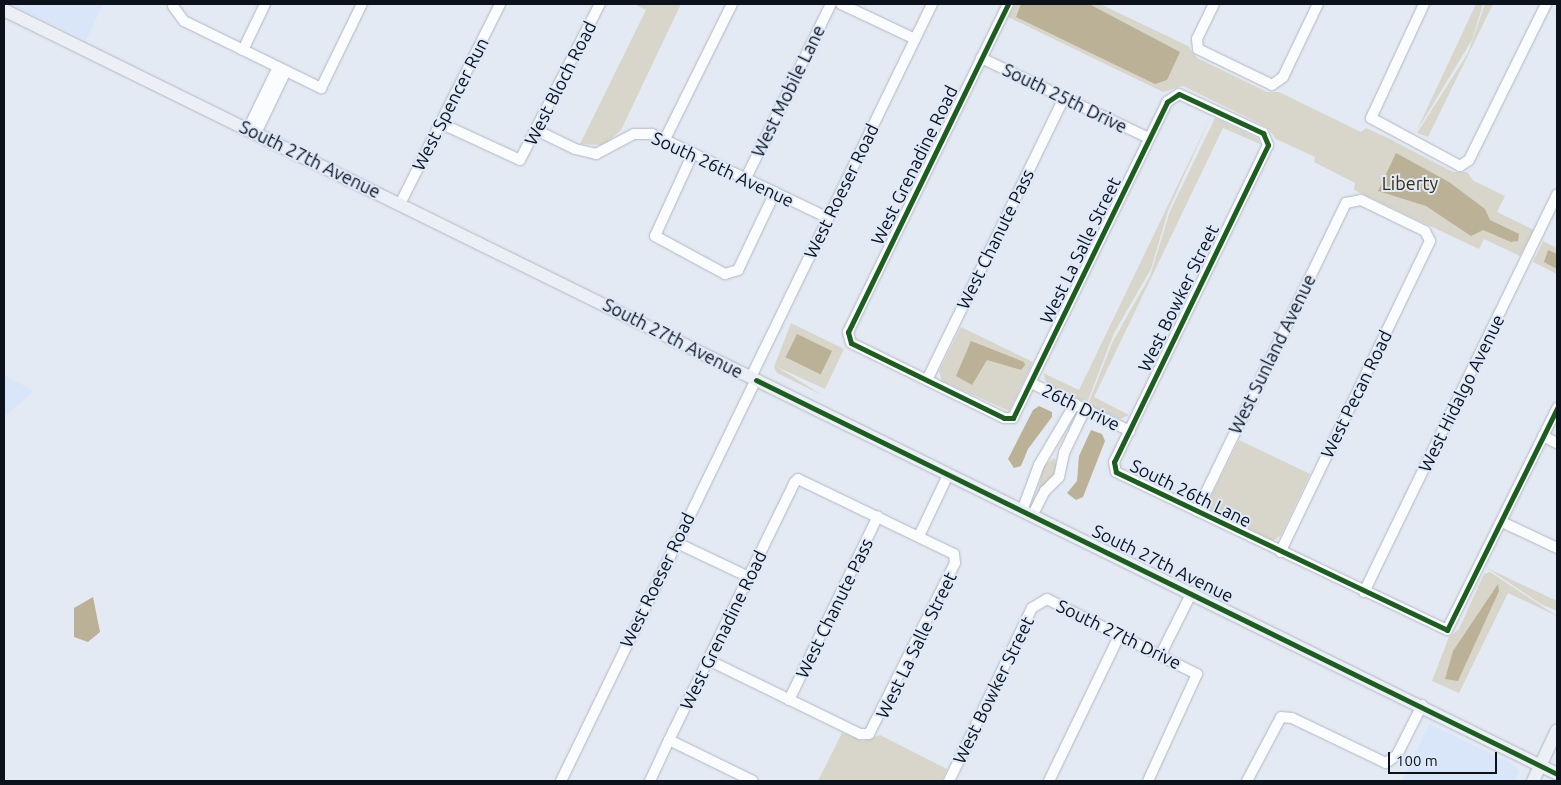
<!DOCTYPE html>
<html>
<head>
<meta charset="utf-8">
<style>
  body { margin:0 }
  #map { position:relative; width:1561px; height:785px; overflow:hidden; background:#e4eaf4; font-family:Ubuntu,sans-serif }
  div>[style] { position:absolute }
  .built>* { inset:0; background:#d9e5f9 }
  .green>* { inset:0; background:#d8d5ca }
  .water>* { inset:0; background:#bbb196; transform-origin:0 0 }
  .roads { filter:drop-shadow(0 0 1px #b2b7c1) drop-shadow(0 0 1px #b2b7c1) }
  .minor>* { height:10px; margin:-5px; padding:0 5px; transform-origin:5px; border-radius:5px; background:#fbfcfd }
  .major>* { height:12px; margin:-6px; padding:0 6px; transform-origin:6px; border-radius:6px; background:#ecf0f6 }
  .cycleway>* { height:5px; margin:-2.5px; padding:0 2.5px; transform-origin:2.5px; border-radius:2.5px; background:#1b5e20 }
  span { translate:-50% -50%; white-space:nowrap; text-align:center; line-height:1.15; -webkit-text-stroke:4px #dee9fa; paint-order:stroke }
  .street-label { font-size:18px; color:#0c121b }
  .park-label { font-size:18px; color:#3a2d07 }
  .frame { position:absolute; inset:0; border:5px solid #0c121b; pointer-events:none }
  .scale { position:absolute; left:1388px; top:752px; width:109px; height:22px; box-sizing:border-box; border:2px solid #0c121b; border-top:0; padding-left:6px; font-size:15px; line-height:18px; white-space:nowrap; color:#0c121b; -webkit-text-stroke:4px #dee9fa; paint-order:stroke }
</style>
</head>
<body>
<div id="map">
  <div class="built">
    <i style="clip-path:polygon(11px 4px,103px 4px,86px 40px)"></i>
    <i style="clip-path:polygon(4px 375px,34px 391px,4px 417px)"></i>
    <i style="clip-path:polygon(1429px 724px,1513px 764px,1518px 771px,1516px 781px,1402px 781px)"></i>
  </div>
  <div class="green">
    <i style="clip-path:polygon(634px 4px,681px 4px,621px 130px,604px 145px,580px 144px,646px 10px)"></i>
    <i style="clip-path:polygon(1015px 4px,1100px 4px,1188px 46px,1197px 58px,1267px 92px,1279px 92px,1361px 132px,1366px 128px,1388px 138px,1453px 172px,1467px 172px,1474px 181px,1505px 196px,1497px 212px,1534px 230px,1520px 256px,1484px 239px,1479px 249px,1354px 190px,1355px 183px,1314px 162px,1315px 157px,1276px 139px,1267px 127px,1183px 86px,1163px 92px,1008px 17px)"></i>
    <i style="clip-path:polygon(1476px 4px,1483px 4px,1472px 40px,1416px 132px)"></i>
    <i style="clip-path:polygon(1485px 4px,1493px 4px,1428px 137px,1417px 133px,1468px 53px)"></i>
    <i style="clip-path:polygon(1211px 116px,1168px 211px,1151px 269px,1114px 333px,1087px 403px,1047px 384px,1043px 373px,1079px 390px)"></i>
    <i style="clip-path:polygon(1215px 118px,1257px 138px,1260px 144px,1223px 128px,1094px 397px,1129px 415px,1120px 419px,1088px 404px,1113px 341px,1150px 276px,1170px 211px)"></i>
    <i style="clip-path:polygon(1543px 241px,1557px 248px,1557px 274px,1533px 262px)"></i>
    <i style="clip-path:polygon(791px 323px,844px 349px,825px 389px,777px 367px,822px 395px,777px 373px,774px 367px)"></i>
    <i style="clip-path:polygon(961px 327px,1033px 362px,1009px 411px,942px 381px,939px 371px)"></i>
    <i style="clip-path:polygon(1239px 440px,1310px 474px,1281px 535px,1273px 541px,1211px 510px,1209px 501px)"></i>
    <i style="clip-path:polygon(1055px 458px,1057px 472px,1037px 496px,1043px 466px)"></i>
    <i style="clip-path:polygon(1487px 568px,1557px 601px,1557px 611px,1541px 604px)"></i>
    <i style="clip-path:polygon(1490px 572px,1557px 616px,1508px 593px,1459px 693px,1432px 681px,1449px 637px,1459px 629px,1484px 574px)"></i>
    <i style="clip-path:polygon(842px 733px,863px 741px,880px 735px,947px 769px,942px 781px,818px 781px)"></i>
  </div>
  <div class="water">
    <i style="clip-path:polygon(1021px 4px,1089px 4px,1180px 52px,1167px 80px,1155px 84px,1016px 17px)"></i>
    <i style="clip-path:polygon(1396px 153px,1449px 182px,1485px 209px,1490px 220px,1519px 234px,1518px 241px,1511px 242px,1483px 230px,1471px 236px,1426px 206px,1378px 191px)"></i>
    <i style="clip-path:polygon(1548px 250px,1557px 254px,1557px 269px,1544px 262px)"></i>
    <i style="left:797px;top:334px;width:39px;height:26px;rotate:26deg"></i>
    <i style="clip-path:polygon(971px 341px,1024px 362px,1025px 365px,1021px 370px,987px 360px,972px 385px,956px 376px)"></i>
    <i style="clip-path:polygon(1039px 406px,1052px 412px,1052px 417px,1028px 449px,1021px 466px,1014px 468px,1008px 459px,1033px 410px)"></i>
    <i style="clip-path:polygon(1091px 430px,1102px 434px,1105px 441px,1083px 497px,1076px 500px,1067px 493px,1077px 481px,1079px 456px)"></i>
    <i style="clip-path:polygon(1498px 584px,1499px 591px,1458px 681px,1445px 679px,1453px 651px)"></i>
    <i style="clip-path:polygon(93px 597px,100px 632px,88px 642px,74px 637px,74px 608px)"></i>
  </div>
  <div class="roads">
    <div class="minor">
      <i style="left:841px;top:4px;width:82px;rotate:25.3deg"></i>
      <i style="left:1008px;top:4px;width:365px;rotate:116deg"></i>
      <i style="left:848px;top:332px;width:11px;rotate:75deg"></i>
      <i style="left:851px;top:343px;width:170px;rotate:26.1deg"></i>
      <i style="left:1004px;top:418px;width:9px"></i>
      <i style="left:1013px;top:418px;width:352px;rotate:-64deg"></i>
      <i style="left:1167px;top:102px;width:14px;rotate:-34deg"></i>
      <i style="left:1179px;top:94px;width:93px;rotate:24.9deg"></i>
      <i style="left:1263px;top:133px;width:13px;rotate:67deg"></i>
      <i style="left:1268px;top:145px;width:352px;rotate:115.9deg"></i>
      <i style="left:1114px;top:462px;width:10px;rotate:79deg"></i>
      <i style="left:1116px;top:472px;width:367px;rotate:25.5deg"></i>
      <i style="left:1447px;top:630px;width:248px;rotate:-63.6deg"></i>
      <i style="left:1214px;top:4px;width:39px;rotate:116deg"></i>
      <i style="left:1197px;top:39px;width:10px;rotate:84deg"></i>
      <i style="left:1198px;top:49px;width:82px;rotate:25.9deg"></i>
      <i style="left:1272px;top:85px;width:14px;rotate:-36deg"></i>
      <i style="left:1283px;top:77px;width:81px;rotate:-64.4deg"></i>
      <i style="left:1424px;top:4px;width:126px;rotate:114.9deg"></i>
      <i style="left:1371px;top:118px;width:101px;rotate:28.3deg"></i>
      <i style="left:1460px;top:166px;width:11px;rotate:-34deg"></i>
      <i style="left:1469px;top:160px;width:174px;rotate:-63.7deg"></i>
      <i style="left:173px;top:6px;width:19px;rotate:54deg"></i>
      <i style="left:184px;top:21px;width:153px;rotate:26.1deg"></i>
      <i style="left:321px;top:88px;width:93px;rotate:-64deg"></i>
      <i style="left:243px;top:50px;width:51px;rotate:-64.4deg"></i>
      <i style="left:981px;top:58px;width:186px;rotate:25.5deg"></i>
      <i style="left:440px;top:123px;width:88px;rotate:24.8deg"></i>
      <i style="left:520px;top:160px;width:175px;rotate:-62.9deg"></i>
      <i style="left:248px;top:129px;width:69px;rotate:-64.2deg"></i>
      <i style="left:536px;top:130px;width:43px;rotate:26deg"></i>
      <i style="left:575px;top:149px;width:22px;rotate:13deg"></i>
      <i style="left:596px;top:154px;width:43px;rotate:-27.8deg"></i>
      <i style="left:634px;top:134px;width:18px"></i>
      <i style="left:652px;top:134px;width:195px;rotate:25.5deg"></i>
      <i style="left:256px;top:133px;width:69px;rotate:-64.2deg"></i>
      <i style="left:665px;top:139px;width:151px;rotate:-63.6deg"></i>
      <i style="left:693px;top:153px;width:91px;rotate:114.6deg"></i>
      <i style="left:655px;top:236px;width:80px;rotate:28.5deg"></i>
      <i style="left:725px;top:274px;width:14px;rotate:-17deg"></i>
      <i style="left:738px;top:270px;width:86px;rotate:-64.6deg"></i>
      <i style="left:746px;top:178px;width:194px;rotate:-64deg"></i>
      <i style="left:400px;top:204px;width:224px;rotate:-63.4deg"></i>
      <i style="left:751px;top:377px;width:415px;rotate:-64.1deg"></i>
      <i style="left:927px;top:380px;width:314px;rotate:-64.1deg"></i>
      <i style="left:1031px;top:383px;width:110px;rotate:25.9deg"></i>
      <i style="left:1543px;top:436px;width:16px;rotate:27deg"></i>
      <i style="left:1022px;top:511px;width:49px;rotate:-69.7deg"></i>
      <i style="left:1039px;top:465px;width:71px;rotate:-59.5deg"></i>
      <i style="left:1197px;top:511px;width:342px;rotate:-64.2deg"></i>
      <i style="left:1346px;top:203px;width:15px;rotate:-11deg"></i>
      <i style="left:1361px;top:200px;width:71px;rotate:25.8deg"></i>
      <i style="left:1425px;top:231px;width:11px;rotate:63deg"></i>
      <i style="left:1430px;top:241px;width:345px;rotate:115.7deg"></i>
      <i style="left:1032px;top:516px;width:28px;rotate:-63deg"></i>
      <i style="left:1045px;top:491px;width:20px;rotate:-45deg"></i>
      <i style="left:1059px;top:477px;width:25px;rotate:-78deg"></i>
      <i style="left:1064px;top:453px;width:49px;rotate:-64.5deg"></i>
      <i style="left:1502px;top:522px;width:61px;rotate:25.3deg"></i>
      <i style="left:919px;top:536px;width:68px;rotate:-64.6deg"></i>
      <i style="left:675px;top:542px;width:82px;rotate:25.3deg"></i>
      <i style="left:1364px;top:592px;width:442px;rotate:-64.1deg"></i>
      <i style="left:1161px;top:654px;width:69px;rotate:-63.4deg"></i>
      <i style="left:789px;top:700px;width:204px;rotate:-64.2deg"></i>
      <i style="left:669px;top:740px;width:93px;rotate:26deg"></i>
      <i style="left:561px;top:781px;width:446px;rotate:-64.1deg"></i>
      <i style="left:650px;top:781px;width:45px;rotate:-65.1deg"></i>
      <i style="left:669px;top:740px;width:287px;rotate:-64deg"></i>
      <i style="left:795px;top:482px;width:4px;rotate:-45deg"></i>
      <i style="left:798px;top:479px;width:173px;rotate:25.7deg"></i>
      <i style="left:954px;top:554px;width:9px;rotate:84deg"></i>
      <i style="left:955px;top:563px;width:191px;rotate:116.7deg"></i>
      <i style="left:869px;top:734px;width:9px;rotate:180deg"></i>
      <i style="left:860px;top:734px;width:169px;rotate:-154deg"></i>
      <i style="left:949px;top:781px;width:192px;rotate:-64.4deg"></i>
      <i style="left:1032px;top:608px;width:17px;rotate:-31deg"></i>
      <i style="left:1047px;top:599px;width:168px;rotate:26.6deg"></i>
      <i style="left:1197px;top:674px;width:118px;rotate:114.6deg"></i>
      <i style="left:1049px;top:781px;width:163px;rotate:-64.2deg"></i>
      <i style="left:1247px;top:781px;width:72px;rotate:-62deg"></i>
      <i style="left:1281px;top:717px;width:11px;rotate:5deg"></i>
      <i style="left:1292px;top:718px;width:104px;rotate:25.6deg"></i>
      <i style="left:1386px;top:763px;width:14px;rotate:-36deg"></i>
      <i style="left:1397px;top:755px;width:56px;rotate:-63.4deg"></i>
    </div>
    <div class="major">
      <i style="left:4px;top:10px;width:1731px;rotate:26.19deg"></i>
      <i style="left:1533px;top:781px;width:56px;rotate:-64.8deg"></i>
    </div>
  </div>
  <div class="cycleway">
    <i style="left:1008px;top:4px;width:365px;rotate:116deg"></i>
    <i style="left:848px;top:332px;width:11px;rotate:75deg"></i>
    <i style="left:851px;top:343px;width:170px;rotate:26.1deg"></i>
    <i style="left:1004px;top:418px;width:9px"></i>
    <i style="left:1013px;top:418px;width:352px;rotate:-64deg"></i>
    <i style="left:1167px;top:102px;width:14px;rotate:-34deg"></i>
    <i style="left:1179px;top:94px;width:93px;rotate:24.9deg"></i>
    <i style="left:1263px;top:133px;width:13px;rotate:67deg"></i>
    <i style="left:1268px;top:145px;width:352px;rotate:115.9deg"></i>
    <i style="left:1114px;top:462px;width:10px;rotate:79deg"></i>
    <i style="left:1116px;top:472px;width:367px;rotate:25.5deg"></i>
    <i style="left:1447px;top:630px;width:248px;rotate:-63.6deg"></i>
    <i style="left:756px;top:380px;width:893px;rotate:26.19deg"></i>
  </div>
  <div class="street-label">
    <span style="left:560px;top:83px;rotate:-63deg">West Bloch Road</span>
    <span style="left:788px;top:91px;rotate:-64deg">West Mobile Lane</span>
    <span style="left:1065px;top:98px;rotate:26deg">South 25th Drive</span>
    <span style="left:450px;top:104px;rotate:-63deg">West Spencer Run</span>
    <span style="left:310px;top:159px;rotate:26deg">South 27th Avenue</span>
    <span style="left:914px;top:165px;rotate:-64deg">West Grenadine Road</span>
    <span style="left:723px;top:169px;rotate:25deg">South 26th Avenue</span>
    <span style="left:841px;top:191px;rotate:-64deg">West Roeser Road</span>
    <span style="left:995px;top:239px;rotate:-64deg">West Chanute Pass</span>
    <span style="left:1080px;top:250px;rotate:-64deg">West La Salle Street</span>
    <span style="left:1178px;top:298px;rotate:-64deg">West Bowker Street</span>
    <span style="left:673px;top:338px;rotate:27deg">South 27th Avenue</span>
    <span style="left:1272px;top:354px;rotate:-64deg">West Sunland Avenue</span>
    <span style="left:1461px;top:393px;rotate:-64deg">West Hidalgo Avenue</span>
    <span style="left:1356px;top:394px;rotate:-64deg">West Pecan Road</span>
    <span style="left:1081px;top:407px;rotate:26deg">26th Drive</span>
    <span style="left:1191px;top:493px;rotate:26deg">South 26th Lane</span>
    <span style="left:1163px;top:563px;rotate:26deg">South 27th Avenue</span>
    <span style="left:657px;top:580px;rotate:-64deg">West Roeser Road</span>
    <span style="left:834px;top:608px;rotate:-64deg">West Chanute Pass</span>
    <span style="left:723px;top:630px;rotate:-64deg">West Grenadine Road</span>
    <span style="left:1119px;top:634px;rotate:26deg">South 27th Drive</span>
    <span style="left:916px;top:645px;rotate:-64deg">West La Salle Street</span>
    <span style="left:993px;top:690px;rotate:-64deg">West Bowker Street</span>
  </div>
  <div class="park-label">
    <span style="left:1410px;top:183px">Liberty</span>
  </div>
  <div class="frame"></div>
  <div class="scale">100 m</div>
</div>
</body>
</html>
